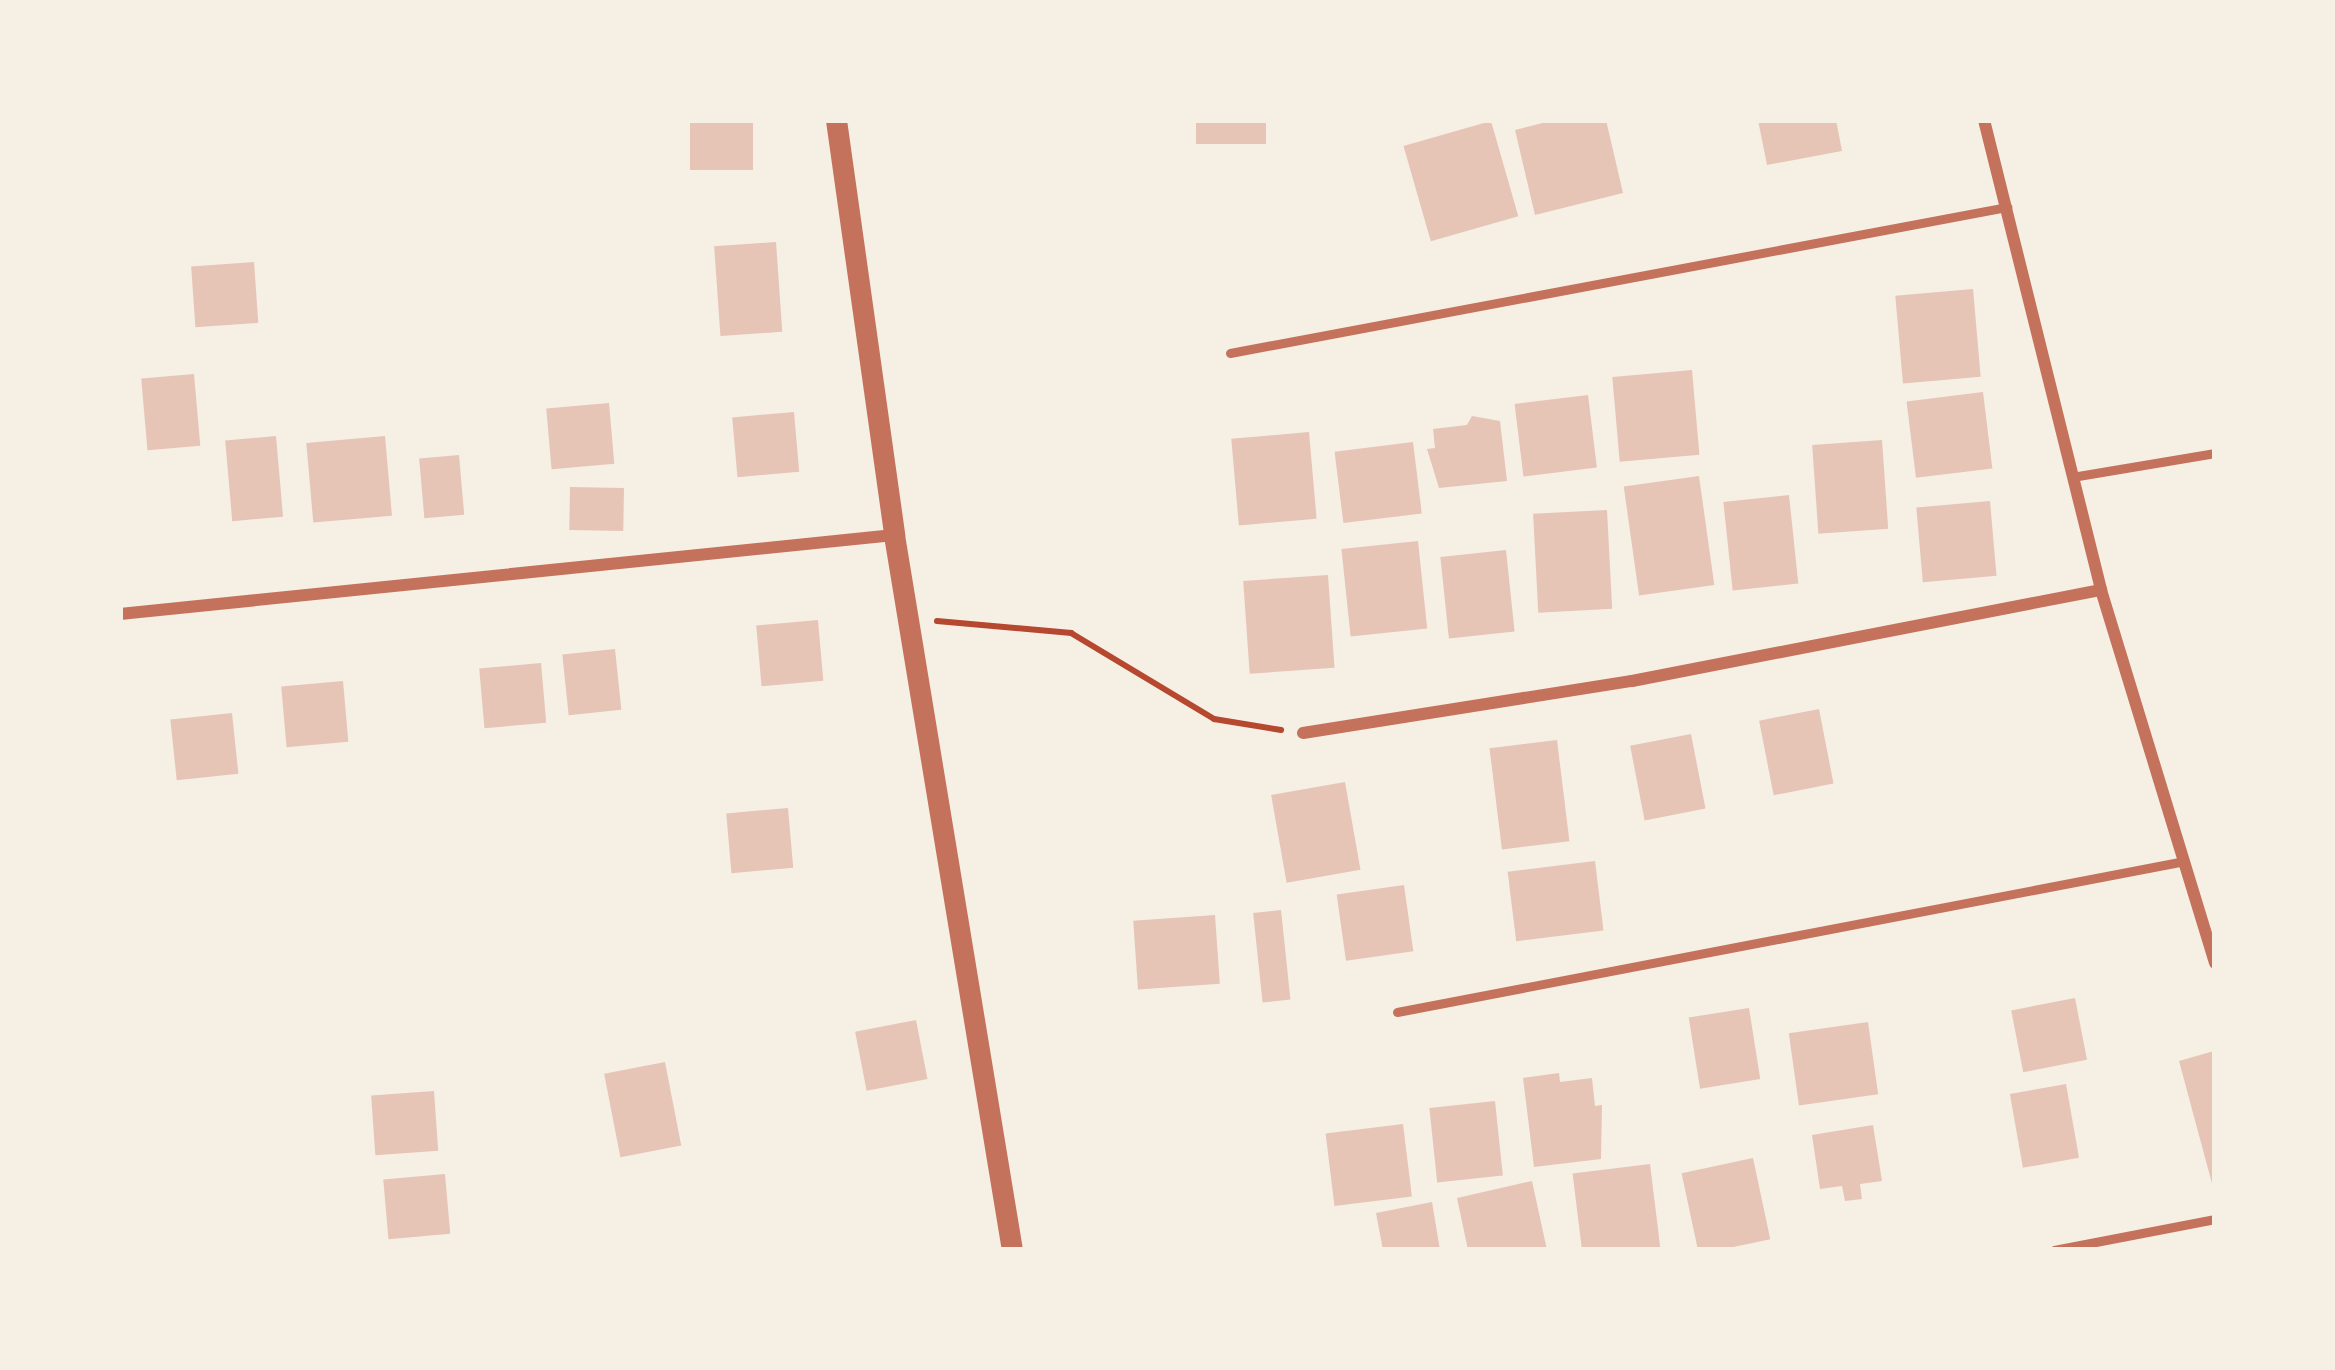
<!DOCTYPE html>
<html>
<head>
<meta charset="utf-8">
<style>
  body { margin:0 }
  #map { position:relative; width:2335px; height:1370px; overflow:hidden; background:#f6efe4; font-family:Lato,sans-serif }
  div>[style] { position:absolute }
  .building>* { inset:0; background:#e6c5b7; transform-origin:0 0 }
  .path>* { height:6px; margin:-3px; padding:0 3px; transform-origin:3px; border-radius:3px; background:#b5482f }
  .service>* { height:9px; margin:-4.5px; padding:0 4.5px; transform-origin:4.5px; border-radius:4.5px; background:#c5725c }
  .minor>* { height:12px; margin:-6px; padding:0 6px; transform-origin:6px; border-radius:6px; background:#c5725c }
  .tertiary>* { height:21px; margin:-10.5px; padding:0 10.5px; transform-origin:10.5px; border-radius:10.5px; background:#c5725c }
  span { translate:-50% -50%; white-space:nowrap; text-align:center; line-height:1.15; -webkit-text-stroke:10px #f6efe4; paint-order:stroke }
  .frame { position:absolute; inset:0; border:123px solid #f6efe4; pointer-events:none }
</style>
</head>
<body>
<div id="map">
  <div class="building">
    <i style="left:690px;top:120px;width:63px;height:50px"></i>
    <i style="left:1196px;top:120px;width:70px;height:24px"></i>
    <i style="clip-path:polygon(1554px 120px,1606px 120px,1623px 193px,1535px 215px,1515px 130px)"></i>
    <i style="clip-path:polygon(1758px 120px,1836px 120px,1842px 151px,1767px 165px)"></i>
    <i style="left:1491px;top:121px;width:99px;height:91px;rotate:74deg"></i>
    <i style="left:776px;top:242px;width:90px;height:62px;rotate:86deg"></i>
    <i style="left:254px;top:262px;width:61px;height:63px;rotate:86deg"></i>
    <i style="left:1973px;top:289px;width:88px;height:78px;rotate:85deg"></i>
    <i style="left:1692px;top:370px;width:85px;height:80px;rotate:85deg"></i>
    <i style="left:194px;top:374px;width:72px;height:53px;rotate:85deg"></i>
    <i style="left:1983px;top:392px;width:77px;height:77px;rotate:83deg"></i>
    <i style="left:1588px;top:395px;width:73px;height:74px;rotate:83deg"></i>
    <i style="left:609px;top:403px;width:61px;height:63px;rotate:85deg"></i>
    <i style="left:794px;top:412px;width:60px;height:62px;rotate:85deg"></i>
    <i style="clip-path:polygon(1472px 416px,1500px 421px,1507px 481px,1439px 488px,1427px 449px,1435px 448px,1433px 429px,1467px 425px)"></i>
    <i style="left:1309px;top:432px;width:87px;height:78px;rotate:85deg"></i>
    <i style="left:276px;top:436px;width:81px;height:51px;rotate:85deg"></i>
    <i style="left:385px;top:436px;width:80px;height:79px;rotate:85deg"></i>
    <i style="left:1882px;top:440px;width:89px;height:70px;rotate:86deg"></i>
    <i style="left:1413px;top:442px;width:72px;height:79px;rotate:83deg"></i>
    <i style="left:459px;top:455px;width:60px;height:40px;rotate:85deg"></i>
    <i style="left:1699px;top:476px;width:110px;height:76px;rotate:82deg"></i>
    <i style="left:570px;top:487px;width:54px;height:43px;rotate:1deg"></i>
    <i style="left:1789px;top:495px;width:89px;height:66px;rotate:84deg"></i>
    <i style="left:1990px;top:501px;width:75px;height:74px;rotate:85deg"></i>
    <i style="left:1607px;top:510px;width:99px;height:74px;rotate:87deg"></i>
    <i style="left:1418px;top:541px;width:88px;height:77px;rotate:84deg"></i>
    <i style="left:1506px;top:550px;width:82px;height:66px;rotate:84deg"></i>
    <i style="left:1328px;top:575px;width:93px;height:85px;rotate:86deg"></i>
    <i style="left:818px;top:620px;width:61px;height:62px;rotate:85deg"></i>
    <i style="left:615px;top:649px;width:61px;height:53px;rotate:84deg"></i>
    <i style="left:541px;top:663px;width:60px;height:62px;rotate:85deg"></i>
    <i style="left:343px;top:681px;width:61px;height:62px;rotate:85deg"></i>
    <i style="left:1819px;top:709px;width:76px;height:61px;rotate:79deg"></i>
    <i style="left:232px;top:713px;width:61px;height:62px;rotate:84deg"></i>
    <i style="left:1691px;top:734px;width:76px;height:62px;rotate:79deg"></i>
    <i style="left:1557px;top:740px;width:102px;height:68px;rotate:83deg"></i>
    <i style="left:1345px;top:782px;width:89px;height:75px;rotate:80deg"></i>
    <i style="left:788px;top:808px;width:60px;height:62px;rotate:85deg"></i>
    <i style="left:1595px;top:861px;width:70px;height:88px;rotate:83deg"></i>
    <i style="left:1404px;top:885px;width:67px;height:68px;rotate:82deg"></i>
    <i style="left:1281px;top:910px;width:90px;height:28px;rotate:84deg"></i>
    <i style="left:1215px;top:915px;width:69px;height:82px;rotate:86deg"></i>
    <i style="left:2075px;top:998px;width:63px;height:65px;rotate:79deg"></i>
    <i style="left:1749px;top:1008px;width:72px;height:61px;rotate:81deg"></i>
    <i style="left:916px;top:1020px;width:60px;height:62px;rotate:79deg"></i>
    <i style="left:1868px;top:1022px;width:73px;height:80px;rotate:82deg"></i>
    <i style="clip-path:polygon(2214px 1051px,2215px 1191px,2214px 1191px,2179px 1061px)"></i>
    <i style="left:665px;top:1062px;width:85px;height:62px;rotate:79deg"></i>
    <i style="clip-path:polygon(1559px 1073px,1560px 1082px,1592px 1078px,1595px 1106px,1602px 1105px,1601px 1159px,1534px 1167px,1523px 1078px)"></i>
    <i style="left:2066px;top:1084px;width:75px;height:57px;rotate:80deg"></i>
    <i style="left:434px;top:1091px;width:60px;height:63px;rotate:86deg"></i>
    <i style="left:1495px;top:1101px;width:75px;height:66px;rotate:84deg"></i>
    <i style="left:1403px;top:1124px;width:73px;height:78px;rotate:83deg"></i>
    <i style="clip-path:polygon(1873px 1125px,1882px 1181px,1860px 1184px,1862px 1199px,1845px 1201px,1842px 1186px,1820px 1189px,1812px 1135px)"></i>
    <i style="left:1753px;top:1158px;width:83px;height:73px;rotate:78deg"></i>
    <i style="left:1650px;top:1164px;width:87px;height:78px;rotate:83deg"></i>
    <i style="left:445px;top:1174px;width:60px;height:62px;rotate:85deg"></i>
    <i style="clip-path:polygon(1532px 1181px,1547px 1250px,1468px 1250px,1457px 1198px)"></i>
    <i style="clip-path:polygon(1432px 1202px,1440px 1250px,1383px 1250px,1376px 1213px)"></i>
  </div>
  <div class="path">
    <i style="left:937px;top:621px;width:135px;rotate:5.1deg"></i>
    <i style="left:1071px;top:633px;width:167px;rotate:31deg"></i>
    <i style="left:1214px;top:719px;width:68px;rotate:9.3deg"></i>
  </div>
  <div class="service">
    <i style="left:1230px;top:353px;width:791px;rotate:-10.64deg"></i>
    <i style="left:2078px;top:476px;width:139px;rotate:-9.5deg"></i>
    <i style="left:1397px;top:1012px;width:802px;rotate:-10.85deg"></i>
    <i style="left:2054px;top:1250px;width:164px;rotate:-10.9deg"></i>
  </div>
  <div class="minor">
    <i style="left:1984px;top:120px;width:484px;rotate:76deg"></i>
    <i style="left:2101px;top:590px;width:390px;rotate:73deg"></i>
    <i style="left:120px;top:614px;width:778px;rotate:-5.83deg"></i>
    <i style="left:1303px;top:733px;width:333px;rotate:-9deg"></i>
    <i style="left:1632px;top:681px;width:478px;rotate:-11deg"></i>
  </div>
  <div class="tertiary">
    <i style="left:836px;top:120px;width:419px;rotate:82deg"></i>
    <i style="left:894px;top:535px;width:725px;rotate:80.63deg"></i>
  </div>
  <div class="frame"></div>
</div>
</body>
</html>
